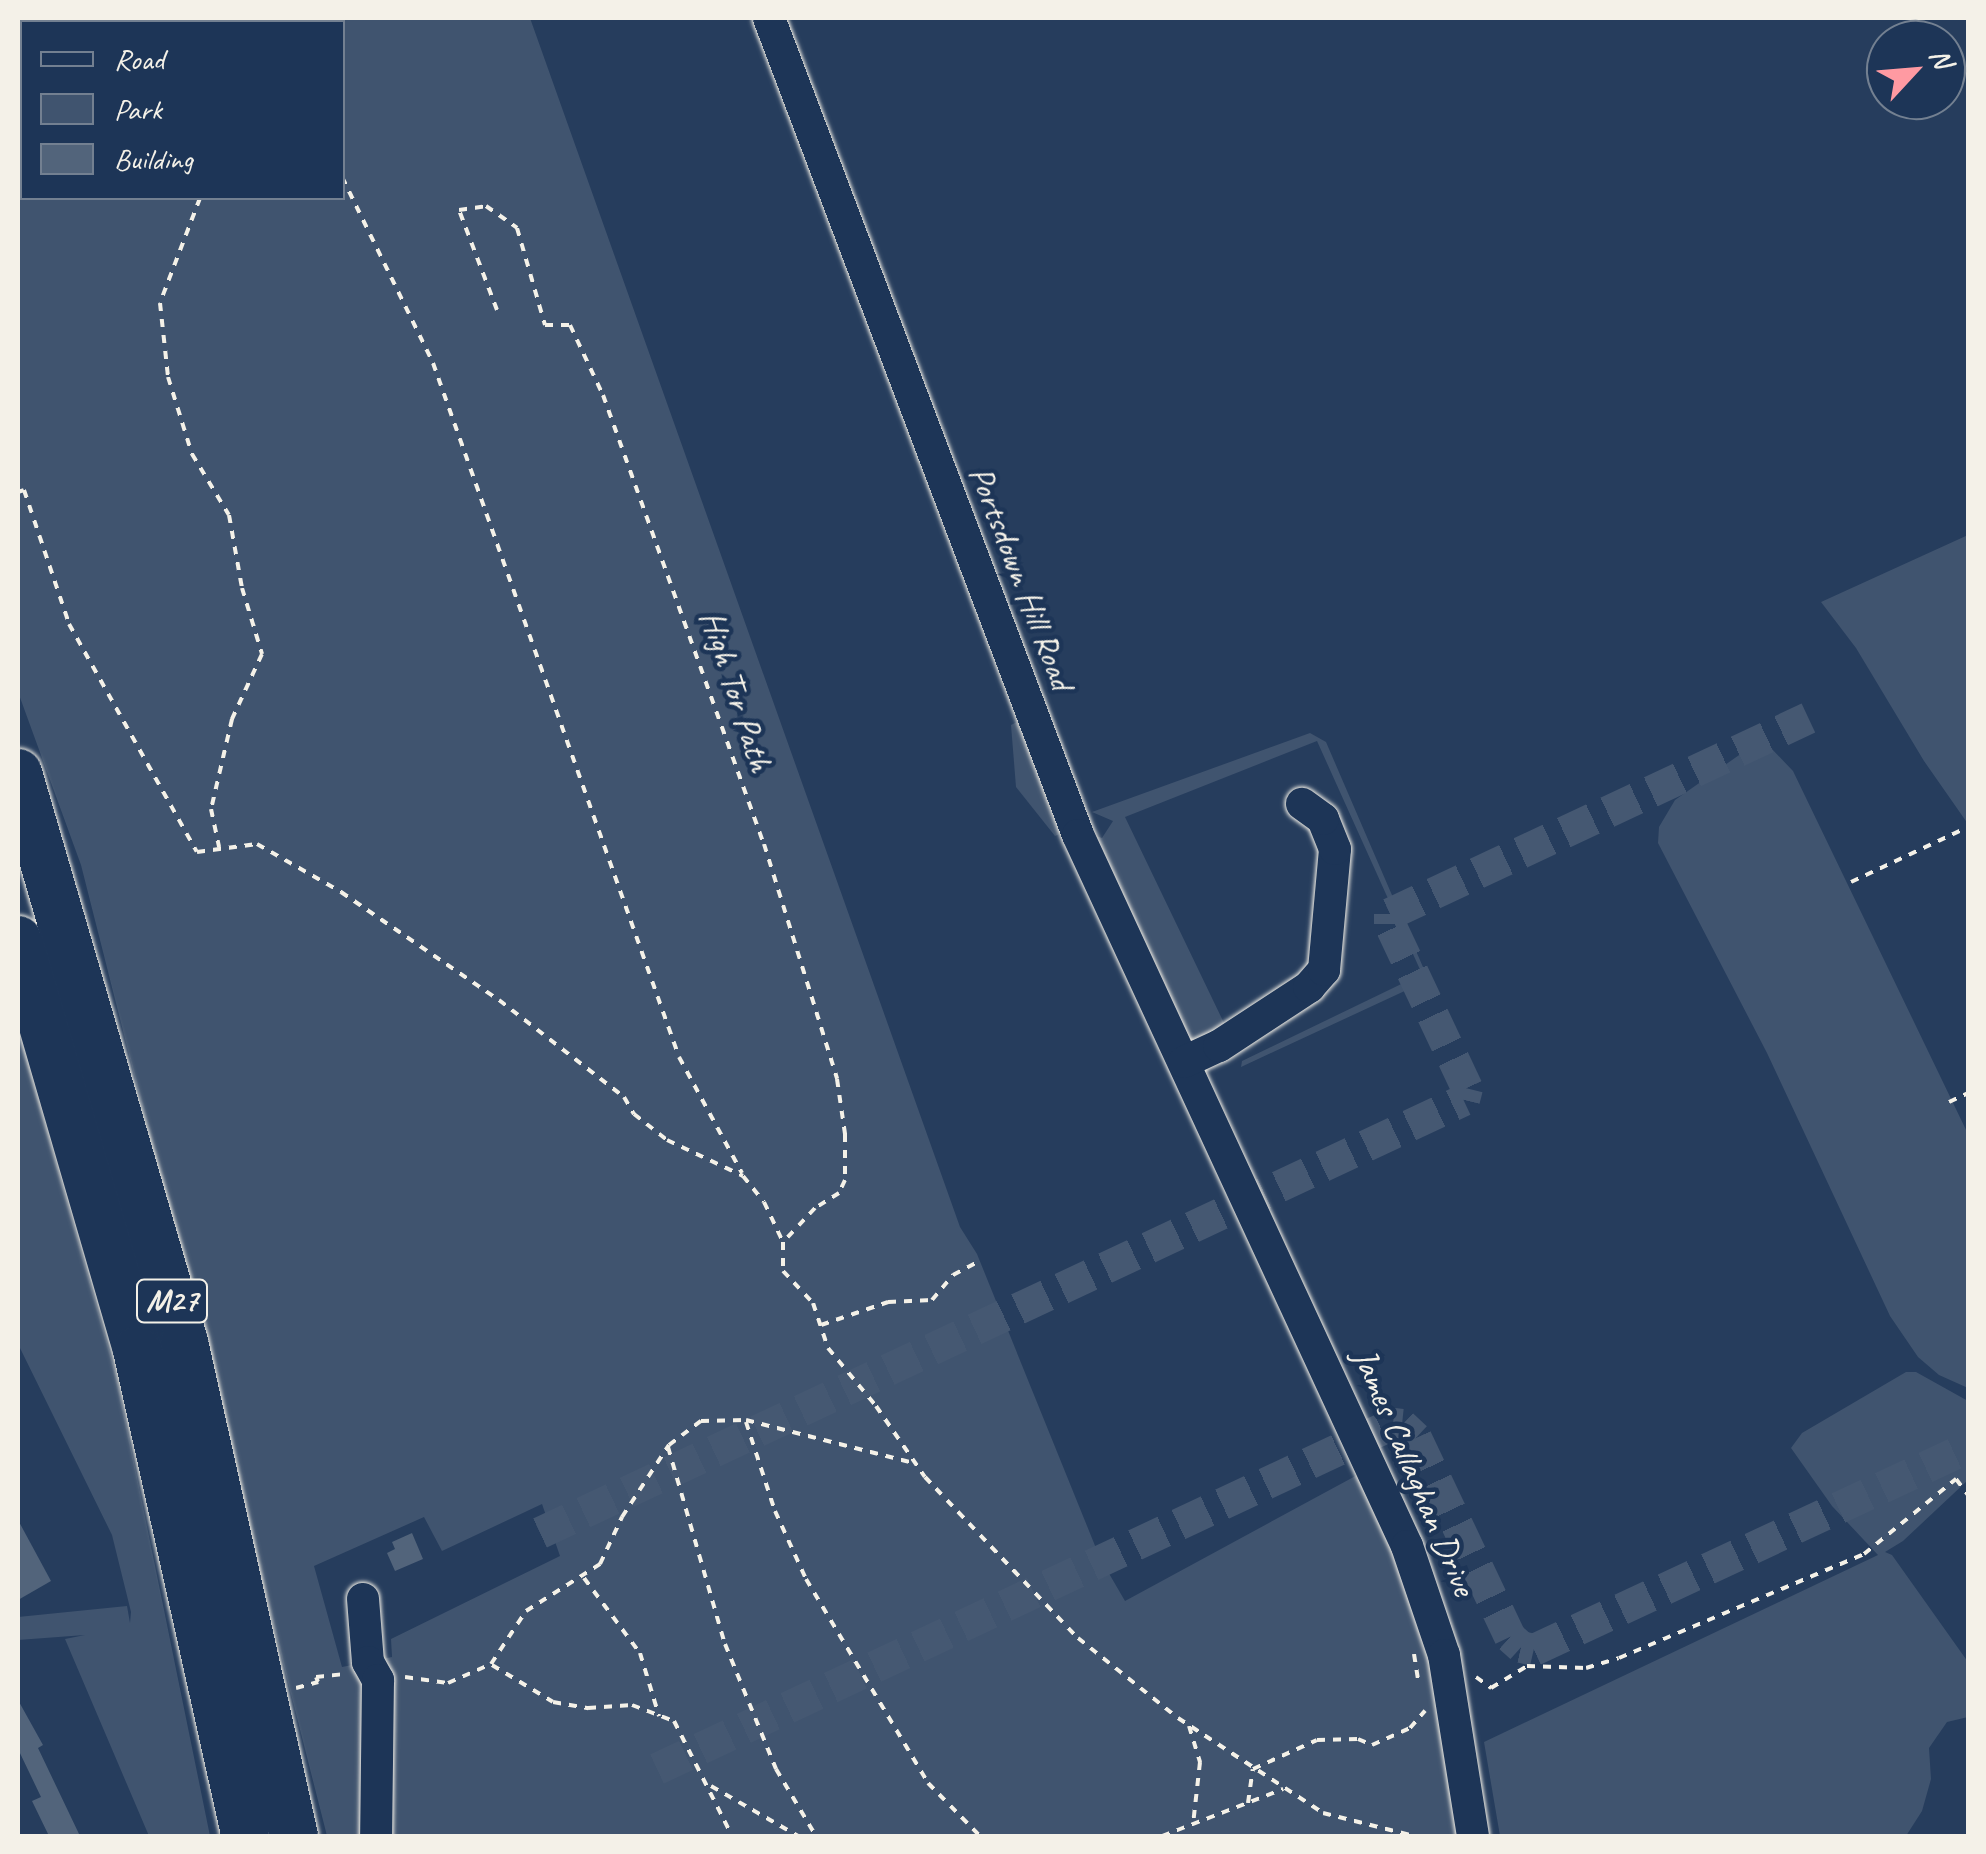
<!DOCTYPE html>
<html>
<head>
<meta charset="utf-8">
<style>
  body { margin:0 }
  #map { position:relative; width:1986px; height:1854px; overflow:hidden; background:#263d5d; font-family:Caveat,sans-serif }
  div>[style] { position:absolute }
  .green>* { inset:0; background:#40546f }
  .building>* { inset:0; background:#52647b }
  .minor-tunnel>* { height:32px; margin-top:-16px; transform-origin:0; background:repeating-linear-gradient(90deg,#455872 0 32px,transparent 0 48px) }
  .path>* { height:4px; margin-top:-2px; transform-origin:0; background:repeating-linear-gradient(90deg,#f4f1e8 0 8px,transparent 0 16px) }
  .roads { filter:drop-shadow(0 0 2px #f4f1e8) drop-shadow(0 0 2px #f4f1e8) }
  .minor>* { height:32px; margin:-16px; padding:0 16px; transform-origin:16px; border-radius:16px; background:#1d3557 }
  .highway>* { height:48px; margin:-24px; padding:0 24px; transform-origin:24px; border-radius:24px; background:#1d3557 }
  span { translate:-50% -50%; white-space:nowrap; text-align:center; line-height:1.15; -webkit-text-stroke:9px #1d3557; paint-order:stroke }
  .shield-label span { padding:2px 8px; background:#1d3557; border:2px solid; border-radius:8px; -webkit-text-stroke-width:0 }
  .shield-label { font-size:32px; color:#f4f1e8; font-weight:700 }
  .street-label { font-size:35px; color:#f4f1e8 }
  .frame { position:absolute; inset:0; border:20px solid #f4f1e8; pointer-events:none }
  .legend { position:absolute; left:20px; top:20px; width:325px; height:180px; box-sizing:border-box; background:#1d3557; border:2px solid #738091; margin:0; padding:12px 18px; list-style:none; font-size:30px; color:#f4f1e8 }
  .legend li { display:flex; align-items:center; gap:20px; height:50px }
  .legend b { width:50px; border:2px solid #738091 }
  .north { position:absolute; left:1866px; top:20px; width:100px; height:100px; box-sizing:border-box; background:#1d3557; border:2px solid #738091; border-radius:50%; rotate:64deg; font-size:28px; font-weight:700; line-height:40px; text-align:center; color:#f4f1e8 }
  .north::after { content:''; display:block; margin:auto; width:35px; height:45px; background:#ff9aa2; clip-path:polygon(50% 0,100% 100%,50% 72%,0 100%) }
</style>
</head>
<body>
<div id="map">
  <div class="green">
    <i style="clip-path:polygon(evenodd,18px 18px,530px 18px,960px 1227px,977px 1254px,1100px 1558px,1125px 1601px,1361px 1473px,1399px 1565px,1429px 1658px,1458px 1836px,327px 1836px,81px 865px,18px 692px,18px 18px,22px 22px,342px 22px,342px 198px,22px 198px,22px 22px,18px 18px,542px 1504px,560px 1556px,391px 1639px,392px 1657px,342px 1667px,314px 1566px,424px 1517px,442px 1551px,542px 1504px)"></i>
    <i style="clip-path:polygon(1968px 535px,1968px 824px,1924px 761px,1856px 648px,1821px 602px)"></i>
    <i style="clip-path:polygon(1017px 722px,1064px 832px,1055px 836px,1016px 787px,1011px 725px)"></i>
    <i style="clip-path:polygon(1310px 733px,1326px 742px,1426px 974px,1424px 982px,1241px 1067px,1242px 1061px,1422px 974px,1317px 741px,1125px 817px,1224px 1023px,1224px 1029px,1189px 1047px,1093px 835px,1102px 838px,1113px 821px,1092px 812px)"></i>
    <i style="clip-path:polygon(1752px 746px,1771px 748px,1793px 771px,1968px 1134px,1968px 1388px,1939px 1375px,1918px 1357px,1890px 1316px,1767px 1053px,1658px 843px,1659px 827px,1675px 800px)"></i>
    <i style="clip-path:polygon(18px 1029px,116px 1374px,210px 1836px,149px 1836px,65px 1639px,85px 1635px,18px 1640px,18px 1617px,127px 1606px,130px 1623px,131px 1612px,112px 1535px,18px 1344px)"></i>
    <i style="clip-path:polygon(1906px 1372px,1916px 1372px,1968px 1401px,1968px 1480px,1903px 1541px,1885px 1552px,1892px 1555px,1968px 1662px,1968px 1717px,1947px 1722px,1929px 1748px,1931px 1779px,1922px 1811px,1906px 1836px,1500px 1836px,1484px 1742px,1878px 1555px,1832px 1506px,1791px 1448px,1802px 1433px)"></i>
  </div>
  <div class="building">
    <i style="clip-path:polygon(18px 1520px,51px 1581px,18px 1600px)"></i>
    <i style="clip-path:polygon(412px 1533px,423px 1559px,395px 1571px,387px 1553px,395px 1549px,392px 1542px)"></i>
    <i style="clip-path:polygon(18px 1700px,43px 1745px,38px 1748px,80px 1836px,49px 1836px,32px 1801px,41px 1797px,18px 1749px)"></i>
  </div>
  <div class="minor-tunnel">
    <i style="left:540px;top:1533px;width:1020px;rotate:-25.11deg"></i>
    <i style="left:1464px;top:1100px;width:12px;rotate:-76deg"></i>
    <i style="left:1467px;top:1088px;width:181px;rotate:-115.2deg"></i>
    <i style="left:1390px;top:924px;width:10px;rotate:-90deg"></i>
    <i style="left:1390px;top:914px;width:462px;rotate:-25.1deg"></i>
    <i style="left:657px;top:1769px;width:813px;rotate:-25.11deg"></i>
    <i style="left:1393px;top:1424px;width:9px;rotate:6deg"></i>
    <i style="left:1402px;top:1425px;width:19px;rotate:43deg"></i>
    <i style="left:1416px;top:1438px;width:220px;rotate:64.7deg"></i>
    <i style="left:1510px;top:1637px;width:15px;rotate:42deg"></i>
    <i style="left:1521px;top:1647px;width:13px;rotate:13deg"></i>
    <i style="left:1534px;top:1650px;width:479px;rotate:-25deg"></i>
  </div>
  <div class="path">
    <i style="left:323px;top:18px;width:4px;rotate:90deg"></i>
    <i style="left:268px;top:22px;width:4px;rotate:-76deg"></i>
    <i style="left:342px;top:177px;width:207px;rotate:63.9deg"></i>
    <i style="left:433px;top:363px;width:736px;rotate:70.48deg"></i>
    <i style="left:679px;top:1057px;width:132px;rotate:61.5deg"></i>
    <i style="left:200px;top:198px;width:112px;rotate:110.9deg"></i>
    <i style="left:160px;top:303px;width:74px;rotate:83.8deg"></i>
    <i style="left:168px;top:377px;width:81px;rotate:72.7deg"></i>
    <i style="left:192px;top:454px;width:71px;rotate:58.8deg"></i>
    <i style="left:229px;top:515px;width:74px;rotate:79.9deg"></i>
    <i style="left:242px;top:588px;width:69px;rotate:73.1deg"></i>
    <i style="left:262px;top:654px;width:72px;rotate:114.8deg"></i>
    <i style="left:232px;top:719px;width:92px;rotate:103.1deg"></i>
    <i style="left:211px;top:809px;width:39px;rotate:78deg"></i>
    <i style="left:497px;top:310px;width:107px;rotate:-110.8deg"></i>
    <i style="left:459px;top:210px;width:27px;rotate:-8deg"></i>
    <i style="left:486px;top:206px;width:38px;rotate:35deg"></i>
    <i style="left:517px;top:228px;width:101px;rotate:73.9deg"></i>
    <i style="left:545px;top:325px;width:25px"></i>
    <i style="left:570px;top:325px;width:77px;rotate:64.8deg"></i>
    <i style="left:603px;top:395px;width:477px;rotate:70.3deg"></i>
    <i style="left:764px;top:844px;width:246px;rotate:72.7deg"></i>
    <i style="left:837px;top:1079px;width:56px;rotate:81.7deg"></i>
    <i style="left:845px;top:1134px;width:46px;rotate:90deg"></i>
    <i style="left:845px;top:1180px;width:14px;rotate:115deg"></i>
    <i style="left:839px;top:1193px;width:28px;rotate:148deg"></i>
    <i style="left:815px;top:1208px;width:45px;rotate:133.2deg"></i>
    <i style="left:18px;top:492px;width:6px;rotate:-18deg"></i>
    <i style="left:24px;top:490px;width:141px;rotate:71.4deg"></i>
    <i style="left:69px;top:624px;width:261px;rotate:60.7deg"></i>
    <i style="left:197px;top:852px;width:61px;rotate:-7.6deg"></i>
    <i style="left:257px;top:844px;width:97px;rotate:29.7deg"></i>
    <i style="left:341px;top:892px;width:191px;rotate:34.4deg"></i>
    <i style="left:499px;top:1000px;width:158px;rotate:37.8deg"></i>
    <i style="left:624px;top:1097px;width:20px;rotate:60deg"></i>
    <i style="left:634px;top:1114px;width:42px;rotate:38.2deg"></i>
    <i style="left:667px;top:1140px;width:84px;rotate:25.3deg"></i>
    <i style="left:743px;top:1176px;width:33px;rotate:51deg"></i>
    <i style="left:764px;top:1202px;width:44px;rotate:64.6deg"></i>
    <i style="left:783px;top:1242px;width:29px;rotate:90deg"></i>
    <i style="left:783px;top:1271px;width:44px;rotate:46.8deg"></i>
    <i style="left:813px;top:1303px;width:47px;rotate:71.6deg"></i>
    <i style="left:828px;top:1348px;width:75px;rotate:50.4deg"></i>
    <i style="left:876px;top:1406px;width:86px;rotate:55.4deg"></i>
    <i style="left:925px;top:1477px;width:222px;rotate:46.5deg"></i>
    <i style="left:1078px;top:1638px;width:128px;rotate:38.7deg"></i>
    <i style="left:1178px;top:1718px;width:173px;rotate:33.2deg"></i>
    <i style="left:1323px;top:1813px;width:94px;rotate:14.2deg"></i>
    <i style="left:1851px;top:882px;width:129px;rotate:-25.2deg"></i>
    <i style="left:1949px;top:1102px;width:21px;rotate:-25deg"></i>
    <i style="left:821px;top:1325px;width:71px;rotate:-18.9deg"></i>
    <i style="left:888px;top:1302px;width:44px;rotate:-2.6deg"></i>
    <i style="left:932px;top:1300px;width:33px;rotate:-50deg"></i>
    <i style="left:953px;top:1275px;width:30px;rotate:-28deg"></i>
    <i style="left:746px;top:1422px;width:94px;rotate:72deg"></i>
    <i style="left:775px;top:1511px;width:75px;rotate:65.5deg"></i>
    <i style="left:806px;top:1579px;width:238px;rotate:59.1deg"></i>
    <i style="left:928px;top:1783px;width:74px;rotate:45.5deg"></i>
    <i style="left:668px;top:1447px;width:205px;rotate:73.9deg"></i>
    <i style="left:725px;top:1644px;width:135px;rotate:67.8deg"></i>
    <i style="left:776px;top:1769px;width:78px;rotate:59.2deg"></i>
    <i style="left:584px;top:1578px;width:94px;rotate:53.3deg"></i>
    <i style="left:640px;top:1653px;width:66px;rotate:73.2deg"></i>
    <i style="left:1414px;top:1654px;width:30px;rotate:81deg"></i>
    <i style="left:492px;top:1665px;width:71px;rotate:31.2deg"></i>
    <i style="left:553px;top:1702px;width:36px;rotate:10deg"></i>
    <i style="left:588px;top:1708px;width:44px;rotate:-3.9deg"></i>
    <i style="left:632px;top:1705px;width:45px;rotate:20.9deg"></i>
    <i style="left:674px;top:1721px;width:129px;rotate:63.2deg"></i>
    <i style="left:405px;top:1677px;width:43px;rotate:7.9deg"></i>
    <i style="left:448px;top:1683px;width:47px;rotate:-23.8deg"></i>
    <i style="left:491px;top:1664px;width:64px;rotate:-56.6deg"></i>
    <i style="left:526px;top:1611px;width:88px;rotate:-32.4deg"></i>
    <i style="left:600px;top:1564px;width:52px;rotate:-64.9deg"></i>
    <i style="left:622px;top:1517px;width:86px;rotate:-56.9deg"></i>
    <i style="left:669px;top:1445px;width:40px;rotate:-37deg"></i>
    <i style="left:701px;top:1421px;width:45px;rotate:-1.3deg"></i>
    <i style="left:746px;top:1420px;width:172px;rotate:14.4deg"></i>
    <i style="left:1476px;top:1677px;width:19px;rotate:36deg"></i>
    <i style="left:1491px;top:1688px;width:42px;rotate:-31.4deg"></i>
    <i style="left:1527px;top:1666px;width:59px;rotate:1.9deg"></i>
    <i style="left:1586px;top:1668px;width:34px;rotate:-17deg"></i>
    <i style="left:1619px;top:1658px;width:266px;rotate:-23deg"></i>
    <i style="left:1864px;top:1554px;width:119px;rotate:-39.2deg"></i>
    <i style="left:1956px;top:1479px;width:20px;rotate:53deg"></i>
    <i style="left:296px;top:1688px;width:23px;rotate:-15deg"></i>
    <i style="left:318px;top:1682px;width:5px;rotate:-112deg"></i>
    <i style="left:316px;top:1677px;width:30px;rotate:-6deg"></i>
    <i style="left:1189px;top:1726px;width:38px;rotate:73deg"></i>
    <i style="left:1200px;top:1762px;width:62px;rotate:96.4deg"></i>
    <i style="left:711px;top:1786px;width:100px;rotate:29.9deg"></i>
    <i style="left:1248px;top:1803px;width:34px;rotate:-82deg"></i>
    <i style="left:1253px;top:1769px;width:70px;rotate:-24.4deg"></i>
    <i style="left:1317px;top:1740px;width:41px;rotate:-1.4deg"></i>
    <i style="left:1358px;top:1739px;width:15px;rotate:23deg"></i>
    <i style="left:1372px;top:1745px;width:42px;rotate:-24.1deg"></i>
    <i style="left:1410px;top:1728px;width:23px;rotate:-49deg"></i>
    <i style="left:1162px;top:1836px;width:130px;rotate:-21.2deg"></i>
  </div>
  <div class="roads">
    <div class="minor">
      <i style="left:769px;top:18px;width:873px;rotate:69.28deg"></i>
      <i style="left:1078px;top:835px;width:783px;rotate:65.17deg"></i>
      <i style="left:1407px;top:1546px;width:115px;rotate:71.3deg"></i>
      <i style="left:1444px;top:1655px;width:183px;rotate:80.9deg"></i>
      <i style="left:1184px;top:1062px;width:38px;rotate:-25deg"></i>
      <i style="left:1219px;top:1046px;width:108px;rotate:-33.2deg"></i>
      <i style="left:1309px;top:987px;width:23px;rotate:-49deg"></i>
      <i style="left:1324px;top:970px;width:121px;rotate:-84.8deg"></i>
      <i style="left:1335px;top:849px;width:32px;rotate:-112deg"></i>
      <i style="left:1323px;top:819px;width:26px;rotate:-144deg"></i>
      <i style="left:363px;top:1599px;width:63px;rotate:85.5deg"></i>
      <i style="left:368px;top:1662px;width:21px;rotate:61deg"></i>
      <i style="left:378px;top:1680px;width:156px;rotate:90.7deg"></i>
    </div>
    <div class="highway">
      <i style="left:18px;top:773px;width:593px;rotate:73.74deg"></i>
      <i style="left:184px;top:1342px;width:506px;rotate:77.45deg"></i>
      <i style="left:18px;top:940px;width:427px;rotate:73.8deg"></i>
      <i style="left:137px;top:1350px;width:498px;rotate:77.4deg"></i>
    </div>
  </div>
  <div class="shield-label">
    <span style="left:172px;top:1301px">M27</span>
  </div>
  <div class="street-label">
    <span style="left:1021px;top:578px;rotate:69deg">Portsdown Hill Road</span>
    <span style="left:736px;top:691px;rotate:72deg">High Tor Path</span>
    <span style="left:1414px;top:1472px;rotate:67deg">James Callaghan Drive</span>
  </div>
  <div class="frame"></div>
  <ul class="legend">
  <li><b style="height:12px;background:#1d3557"></b>Road</li>
  <li><b style="height:28px;background:#40546f"></b>Park</li>
  <li><b style="height:28px;background:#52647b"></b>Building</li>
  </ul>
  <div class="north">N</div>
</div>
</body>
</html>
